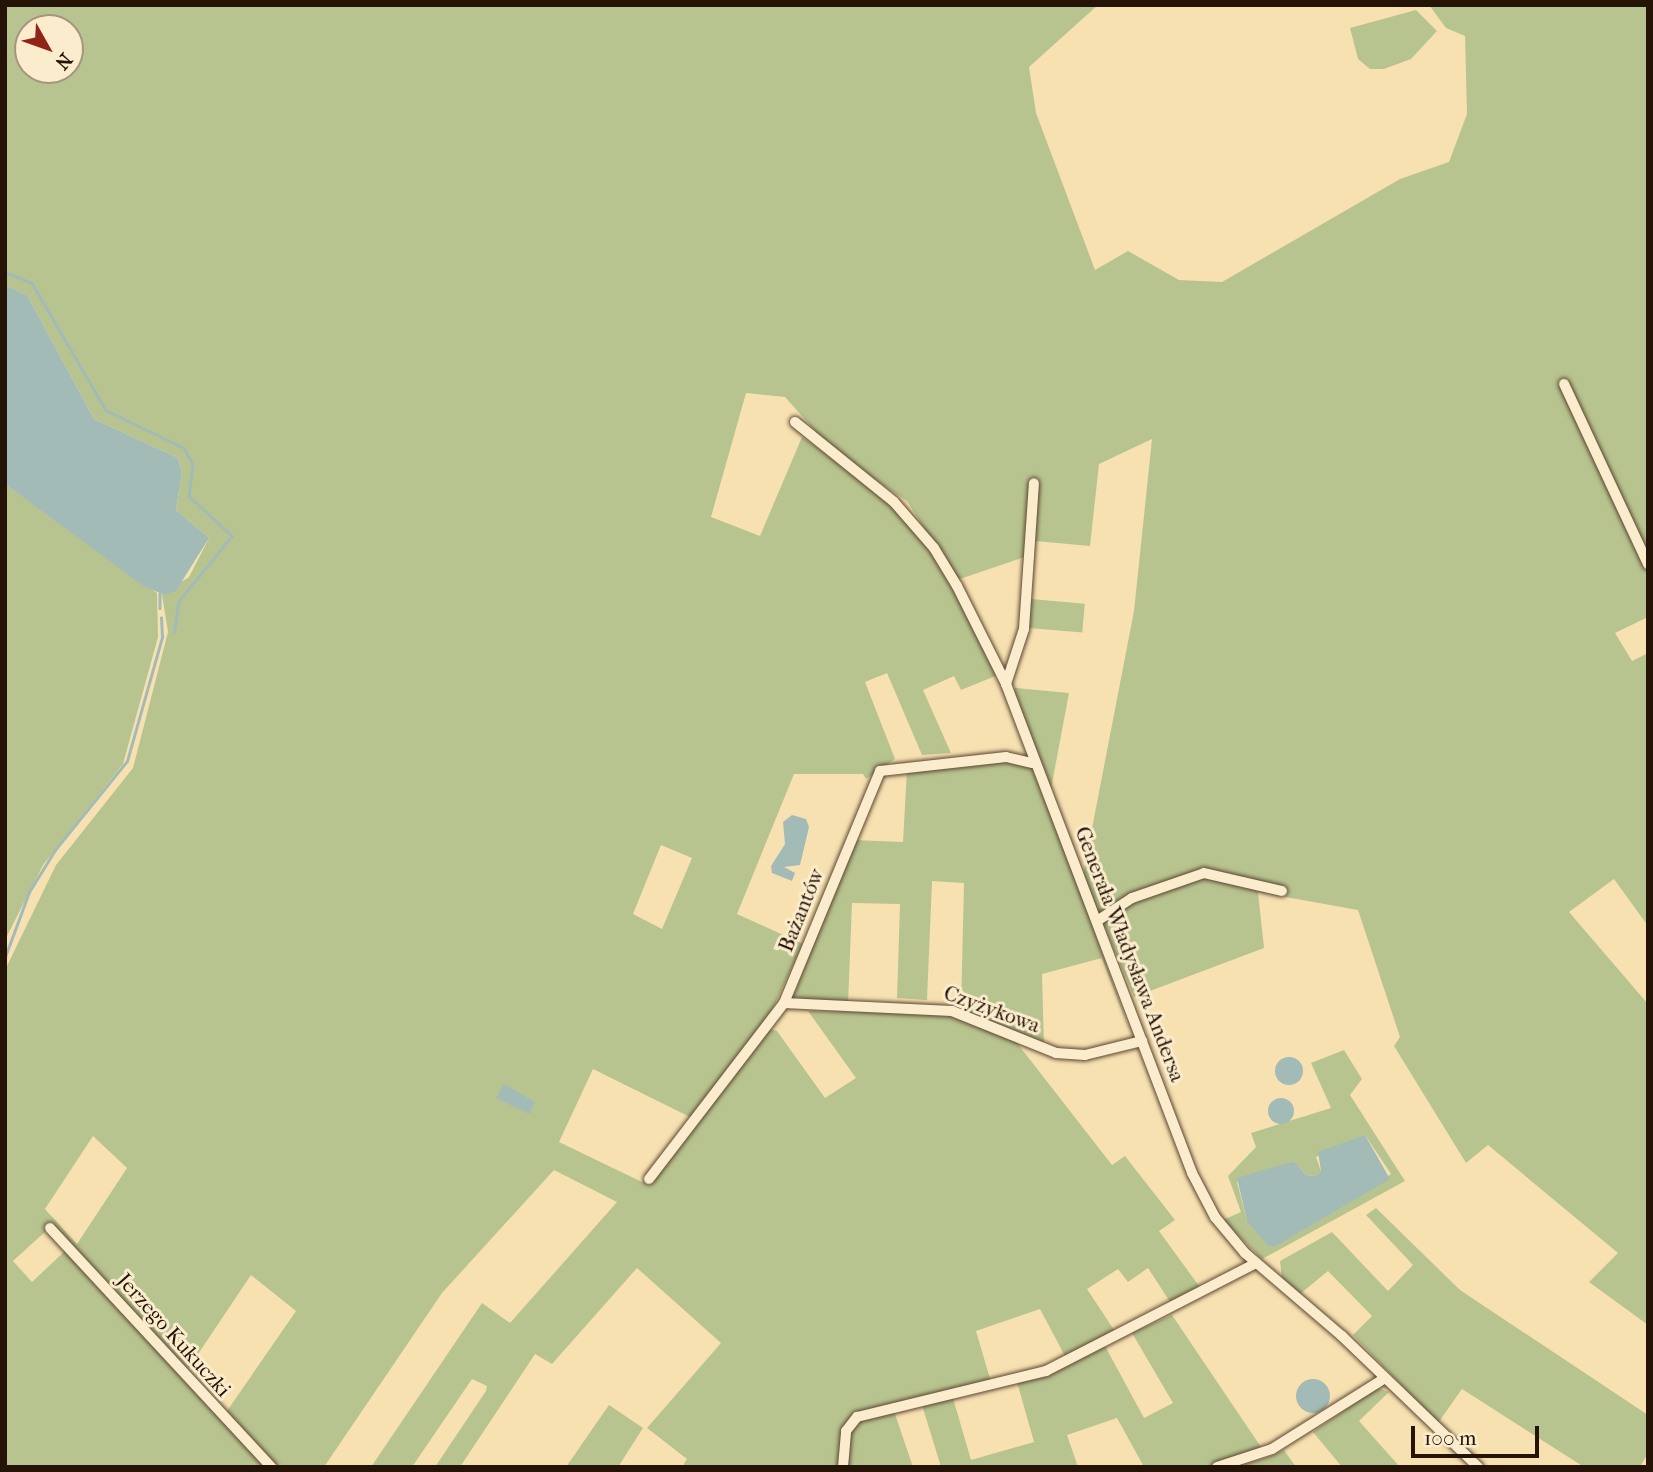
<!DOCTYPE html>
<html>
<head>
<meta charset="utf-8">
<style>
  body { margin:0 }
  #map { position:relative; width:1653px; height:1472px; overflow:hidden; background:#f8e1b1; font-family:"IM FELL French Canon",serif }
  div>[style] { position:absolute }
  .green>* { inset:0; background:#b8c48f; transform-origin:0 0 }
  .water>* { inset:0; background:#a3bbb7 }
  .round { border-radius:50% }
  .stream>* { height:2.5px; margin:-1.25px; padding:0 1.25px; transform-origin:1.25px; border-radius:1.25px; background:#a3bbb7 }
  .roads { filter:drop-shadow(0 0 2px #5a4632) drop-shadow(0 0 2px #5a4632) }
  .minor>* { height:10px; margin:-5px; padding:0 5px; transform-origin:5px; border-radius:5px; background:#faeccc }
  span { translate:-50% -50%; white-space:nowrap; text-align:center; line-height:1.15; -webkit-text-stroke:6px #faeccc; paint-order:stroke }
  .street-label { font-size:21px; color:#261308 }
  .frame { position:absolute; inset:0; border:7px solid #261308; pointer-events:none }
  .north { position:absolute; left:14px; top:14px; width:70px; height:70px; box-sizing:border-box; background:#faeccc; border:2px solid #a5957e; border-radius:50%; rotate:130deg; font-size:19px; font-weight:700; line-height:28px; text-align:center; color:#261308 }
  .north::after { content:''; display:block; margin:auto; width:24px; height:32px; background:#8f2418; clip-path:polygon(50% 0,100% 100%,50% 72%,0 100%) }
  .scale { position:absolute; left:1411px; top:1426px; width:128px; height:32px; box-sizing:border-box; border:4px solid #261308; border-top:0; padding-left:9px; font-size:21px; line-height:24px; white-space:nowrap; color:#261308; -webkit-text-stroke:5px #faeccc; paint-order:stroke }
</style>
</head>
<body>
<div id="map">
  <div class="green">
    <i style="clip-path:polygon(evenodd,5px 5px,1098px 5px,1029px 67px,1036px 113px,1095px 270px,1128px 251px,1179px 280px,1222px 282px,1400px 179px,1449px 162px,1467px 114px,1465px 36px,1446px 28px,1429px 5px,1648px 5px,1648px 617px,1615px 633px,1632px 661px,1648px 653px,1648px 926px,1614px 879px,1569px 912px,1648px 1004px,1648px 1325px,1589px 1282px,1618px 1253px,1488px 1145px,1466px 1163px,1394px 1046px,1400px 1037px,1358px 910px,1258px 892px,1264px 948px,1134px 997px,1083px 875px,1134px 611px,1152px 439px,1099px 464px,1090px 546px,1035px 541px,1025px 557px,957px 580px,907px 501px,834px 452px,785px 397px,746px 393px,711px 517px,760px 536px,802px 437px,877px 490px,940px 562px,998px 675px,961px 690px,954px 676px,923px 690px,951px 753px,922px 755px,887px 673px,865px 682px,895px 759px,866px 779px,863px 774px,794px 774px,737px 914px,803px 944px,764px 1027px,777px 1031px,825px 1098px,856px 1078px,808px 1011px,942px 1013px,1013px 1038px,1112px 1165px,1125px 1156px,1175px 1220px,1159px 1231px,1202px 1290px,1172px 1305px,1148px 1268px,1128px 1282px,1118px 1269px,1087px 1289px,1116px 1333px,1066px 1358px,1040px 1309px,976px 1331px,991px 1382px,852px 1417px,840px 1467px,682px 1467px,687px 1459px,647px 1428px,721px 1343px,637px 1268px,552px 1364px,535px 1354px,460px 1467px,435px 1467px,486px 1391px,487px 1386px,472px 1379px,412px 1467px,371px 1467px,482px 1303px,510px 1323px,617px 1202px,554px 1170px,442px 1293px,324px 1467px,5px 1467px,5px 970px,56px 865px,133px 768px,168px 632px,162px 595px,189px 577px,209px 538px,176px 510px,182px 473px,178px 458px,94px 419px,27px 295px,5px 285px,5px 5px,28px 28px,70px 28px,70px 70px,28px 70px,28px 28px,5px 5px,661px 845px,692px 858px,662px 929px,633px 914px,661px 845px,5px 5px,593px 1069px,694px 1119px,642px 1182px,559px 1142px,593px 1069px,5px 5px,93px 1136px,127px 1168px,77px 1244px,45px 1209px,93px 1136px,5px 5px,46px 1231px,65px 1251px,32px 1282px,13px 1261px,46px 1231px,5px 5px,251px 1275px,296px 1311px,227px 1411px,188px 1369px,251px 1275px)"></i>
    <i style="clip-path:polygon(1416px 10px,1437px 31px,1411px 59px,1384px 69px,1370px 69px,1358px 59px,1350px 28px)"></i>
    <i style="clip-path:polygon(5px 484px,157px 593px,158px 637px,123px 764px,43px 865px,5px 940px)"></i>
    <i style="left:1031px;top:599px;width:54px;height:29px;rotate:5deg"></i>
    <i style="clip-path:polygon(1015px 688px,1069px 693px,1051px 789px,1015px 695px)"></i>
    <i style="clip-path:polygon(1006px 760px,1030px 766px,1041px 779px,1130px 1032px,1102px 958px,1042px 974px,1044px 1045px,961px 1008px,964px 883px,932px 881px,927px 1000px,897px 998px,900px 904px,852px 903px,848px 1004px,793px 997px,854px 840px,903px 842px,907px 769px)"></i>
    <i style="clip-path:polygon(evenodd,1344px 1050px,1362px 1079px,1350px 1095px,1405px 1181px,1262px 1259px,1223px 1220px,1241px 1212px,1228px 1176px,1256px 1147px,1251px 1133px,1331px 1108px,1311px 1063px,1344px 1050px,1365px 1135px,1391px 1174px,1339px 1207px,1247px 1221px,1237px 1182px,1294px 1161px,1306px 1175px,1315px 1176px,1321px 1171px,1316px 1157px,1365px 1135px)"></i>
    <i style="clip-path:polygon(1376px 1208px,1460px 1290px,1648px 1415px,1648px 1453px,1640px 1467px,1584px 1467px,1462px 1389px,1438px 1423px,1353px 1335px,1372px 1316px,1328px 1271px,1300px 1294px,1282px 1279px,1280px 1261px,1332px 1232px,1388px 1291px,1413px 1265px,1366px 1215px)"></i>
    <i style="clip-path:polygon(1172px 1315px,1263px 1450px,1205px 1467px,1144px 1467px,1117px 1418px,1067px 1435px,1078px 1467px,941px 1467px,922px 1405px,953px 1398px,971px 1460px,1034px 1442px,1017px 1382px,1105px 1346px,1144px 1418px,1173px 1403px,1132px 1333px)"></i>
    <i style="clip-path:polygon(1377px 1388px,1389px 1392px,1359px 1421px,1400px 1467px,1342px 1467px,1313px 1432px)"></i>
    <i style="clip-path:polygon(609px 1405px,643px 1428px,618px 1467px,566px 1467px)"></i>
    <i style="clip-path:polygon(894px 1411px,913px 1467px,845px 1467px,849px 1430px,856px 1420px)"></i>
    <i style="clip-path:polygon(1284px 1450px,1296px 1467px,1237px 1467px,1269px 1457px)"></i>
  </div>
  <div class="water">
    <i style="clip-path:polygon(5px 285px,27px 295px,94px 419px,178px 458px,182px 473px,176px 510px,209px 538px,176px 591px,164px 595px,142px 585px,5px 484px)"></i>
    <i style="clip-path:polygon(792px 815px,806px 819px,809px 827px,800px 865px,784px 867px,795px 873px,792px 881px,772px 873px,771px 866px,785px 844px,783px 822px)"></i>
    <i class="round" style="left:1275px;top:1057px;width:28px;height:28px"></i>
    <i style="clip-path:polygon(504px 1084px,535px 1102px,529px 1114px,496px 1098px)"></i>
    <i class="round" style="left:1268px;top:1098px;width:26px;height:26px"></i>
    <i style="clip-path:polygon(1365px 1135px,1390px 1179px,1274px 1247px,1267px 1245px,1247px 1221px,1237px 1178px,1294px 1161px,1306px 1175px,1315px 1176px,1321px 1171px,1318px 1152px)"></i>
    <i class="round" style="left:1296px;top:1379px;width:34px;height:34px"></i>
  </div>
  <div class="stream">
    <i style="left:5px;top:272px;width:29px;rotate:22deg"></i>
    <i style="left:32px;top:283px;width:147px;rotate:59.8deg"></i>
    <i style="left:106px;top:410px;width:87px;rotate:26deg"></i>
    <i style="left:184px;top:448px;width:18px;rotate:61deg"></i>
    <i style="left:193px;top:464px;width:32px;rotate:97deg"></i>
    <i style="left:189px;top:496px;width:59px;rotate:42.9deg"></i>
    <i style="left:160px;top:594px;width:14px;rotate:90deg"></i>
    <i style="left:174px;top:632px;width:30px;rotate:-82deg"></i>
    <i style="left:178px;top:602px;width:82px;rotate:-50.9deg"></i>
    <i style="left:5px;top:957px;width:69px;rotate:-69.7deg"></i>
    <i style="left:29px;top:892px;width:49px;rotate:-58.2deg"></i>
    <i style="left:55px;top:850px;width:114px;rotate:-51deg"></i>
    <i style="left:127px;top:761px;width:129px;rotate:-74.2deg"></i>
    <i style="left:162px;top:637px;width:19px;rotate:-93deg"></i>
  </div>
  <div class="roads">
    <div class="minor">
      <i style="left:1564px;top:384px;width:199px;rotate:65deg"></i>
      <i style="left:795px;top:422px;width:127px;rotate:38.9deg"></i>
      <i style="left:894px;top:502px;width:61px;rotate:49deg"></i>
      <i style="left:934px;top:548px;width:44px;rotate:58.8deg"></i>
      <i style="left:957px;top:586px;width:110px;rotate:63.4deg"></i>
      <i style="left:1006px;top:684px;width:523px;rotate:69.17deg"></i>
      <i style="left:1192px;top:1173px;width:50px;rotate:62.4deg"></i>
      <i style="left:1215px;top:1217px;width:47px;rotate:50.2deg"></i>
      <i style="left:1245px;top:1253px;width:128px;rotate:40.6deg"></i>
      <i style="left:1342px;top:1336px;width:189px;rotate:43.9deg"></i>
      <i style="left:1006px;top:684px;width:58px;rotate:-71.9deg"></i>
      <i style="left:1024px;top:629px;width:146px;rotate:-86.1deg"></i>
      <i style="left:1097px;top:921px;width:42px;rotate:-33.3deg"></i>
      <i style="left:1132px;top:898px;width:76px;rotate:-19.1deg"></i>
      <i style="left:1204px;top:873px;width:80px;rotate:13deg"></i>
      <i style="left:784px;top:1003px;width:168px;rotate:2.7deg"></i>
      <i style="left:952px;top:1011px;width:112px;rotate:22deg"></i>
      <i style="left:1056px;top:1053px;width:29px;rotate:4deg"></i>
      <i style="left:1085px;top:1055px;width:59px;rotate:-13.8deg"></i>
      <i style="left:649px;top:1179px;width:222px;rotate:-52.5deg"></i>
      <i style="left:784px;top:1003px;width:251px;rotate:-67.5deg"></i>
      <i style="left:880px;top:771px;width:127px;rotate:-6.3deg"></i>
      <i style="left:1006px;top:757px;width:27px;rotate:13deg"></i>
      <i style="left:50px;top:1228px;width:326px;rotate:47.2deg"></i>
      <i style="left:843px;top:1467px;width:36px;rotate:-85deg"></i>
      <i style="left:846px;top:1431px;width:18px;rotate:-52deg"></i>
      <i style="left:857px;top:1417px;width:195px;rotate:-13.7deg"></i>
      <i style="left:1046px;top:1371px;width:236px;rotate:-27.2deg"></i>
      <i style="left:1217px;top:1467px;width:58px;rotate:-18.1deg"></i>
      <i style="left:1272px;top:1449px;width:133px;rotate:-32.1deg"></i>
    </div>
  </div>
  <div class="street-label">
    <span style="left:801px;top:910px;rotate:-68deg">Bażantów</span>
    <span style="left:1130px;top:954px;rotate:69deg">Generała Władysława Andersa</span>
    <span style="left:992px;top:1009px;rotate:20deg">Czyżykowa</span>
    <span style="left:174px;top:1335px;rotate:48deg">Jerzego Kukuczki</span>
  </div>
  <div class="frame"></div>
  <div class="north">N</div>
  <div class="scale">100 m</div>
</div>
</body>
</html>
